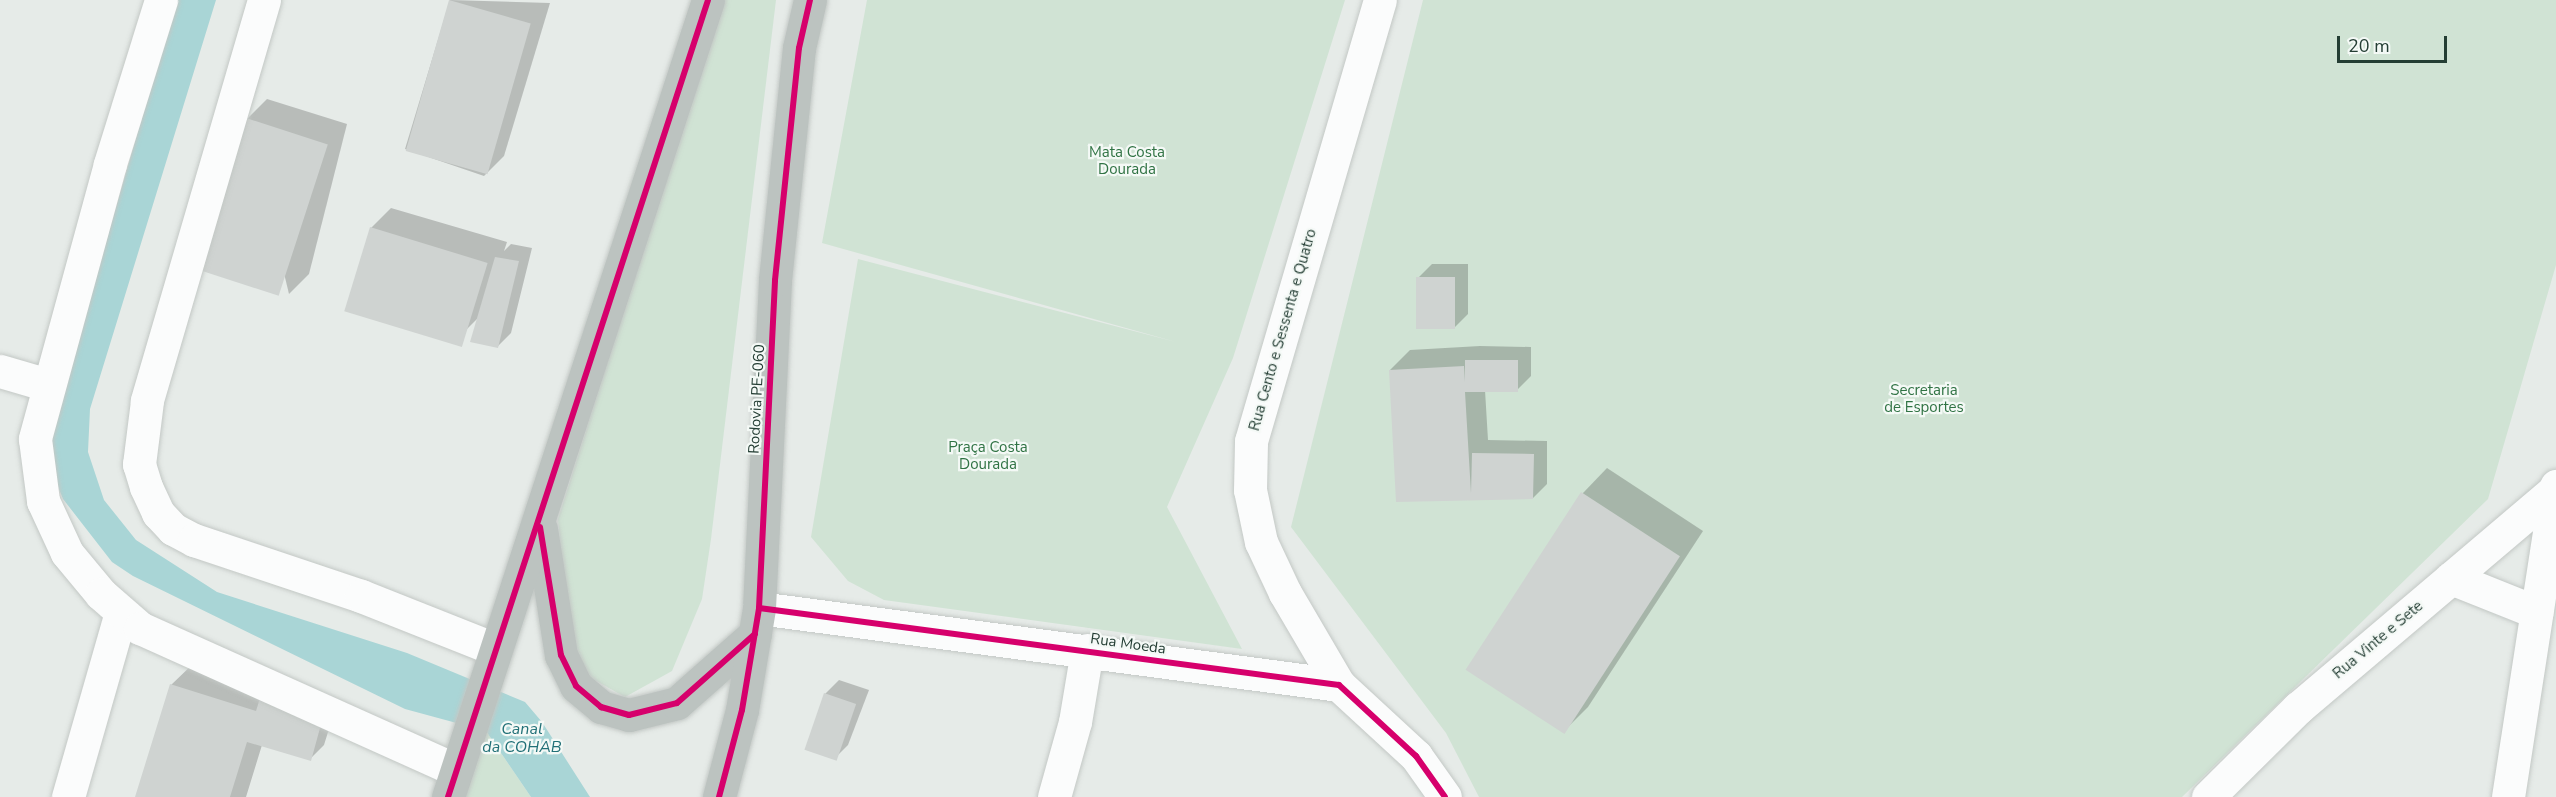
<!DOCTYPE html>
<html>
<head>
<meta charset="utf-8">
<style>
  body { margin:0 }
  #map { position:relative; width:2556px; height:797px; overflow:hidden; background:#e6ebe8; font-family:"Nunito Sans",sans-serif }
  div>[style] { position:absolute }
  .green>* { inset:0; background:#d0e3d4 }
  .water>* { inset:0; background:#a9d5d6 }
  .shadow>* { inset:0; background:#0003 }
  .building>* { inset:0; background:#cfd3d1; transform-origin:0 0 }
  .roads { filter:drop-shadow(0 0 2px #c3c8c5) drop-shadow(0 0 2px #c3c8c5) }
  .street>* { height:33px; margin:-16.5px; padding:0 16.5px; transform-origin:16.5px; border-radius:16.5px; background:#fbfcfc }
  .secondary>* { height:33px; margin:-16.5px; padding:0 16.5px; transform-origin:16.5px; border-radius:16.5px; background:#fbfcfc }
  .highway>* { height:33px; margin:-16.5px; padding:0 16.5px; transform-origin:16.5px; border-radius:16.5px; background:#bcc3c0 }
  .cycleway>* { height:6px; margin:-3px; padding:0 3px; transform-origin:3px; border-radius:3px; background:#d6006c }
  span { translate:-50% -50%; white-space:nowrap; text-align:center; line-height:1.15; -webkit-text-stroke:4.5px #f4f9f6; paint-order:stroke }
  .park-label { font-size:15px; color:#307344 }
  .street-label { font-size:15px; color:#243e34 }
  .water-label { font-size:16px; color:#217077; font-style:italic }
  .scale { position:absolute; left:2337px; top:36px; width:110px; height:27px; box-sizing:border-box; border:3px solid #243e34; border-top:0; padding-left:8px; font-size:18px; line-height:21px; white-space:nowrap; color:#243e34; -webkit-text-stroke:4px #f4f9f6; paint-order:stroke }
</style>
</head>
<body>
<div id="map">
  <div class="green">
    <i style="clip-path:polygon(722px 0,776px 0,711px 539px,702px 599px,672px 671px,625px 697px,591px 678px,569px 635px,558px 519px)"></i>
    <i style="clip-path:polygon(867px 0,1345px 0,1233px 358px,1167px 507px,1242px 649px,884px 600px,848px 581px,811px 537px,858px 259px,1176px 342px,822px 243px)"></i>
    <i style="clip-path:polygon(1423px 0,2556px 0,2556px 265px,2488px 499px,2182px 797px,1479px 797px,1446px 733px,1291px 527px)"></i>
    <i style="clip-path:polygon(486px 731px,531px 797px,463px 797px)"></i>
  </div>
  <div class="water">
    <i style="clip-path:polygon(176px 0,216px 0,90px 409px,88px 452px,104px 500px,136px 540px,217px 592px,407px 653px,525px 702px,542px 722px,590px 797px,531px 797px,486px 731px,405px 709px,133px 576px,112px 562px,63px 499px,54px 477px,49px 439px)"></i>
  </div>
  <div class="shadow">
    <i style="clip-path:polygon(450px 0,550px 3px,504px 156px,484px 176px,405px 149px)"></i>
    <i style="clip-path:polygon(267px 99px,347px 124px,309px 274px,289px 294px,247px 119px)"></i>
    <i style="clip-path:polygon(391px 208px,507px 242px,504px 251px,511px 244px,532px 248px,511px 333px,497px 347px,479px 317px,456px 340px,371px 228px)"></i>
    <i style="clip-path:polygon(1432px 264px,1468px 264px,1468px 314px,1454px 328px,1418px 278px)"></i>
    <i style="clip-path:polygon(1480px 346px,1531px 347px,1531px 376px,1517px 390px,1485px 390px,1488px 440px,1547px 441px,1547px 484px,1533px 498px,1471px 497px,1390px 370px,1410px 350px)"></i>
    <i style="clip-path:polygon(1607px 468px,1703px 531px,1588px 707px,1563px 732px,1468px 669px,1583px 493px)"></i>
    <i style="clip-path:polygon(196px 661px,337px 703px,324px 745px,310px 759px,262px 745px,246px 797px,137px 797px,171px 685px)"></i>
    <i style="clip-path:polygon(839px 680px,869px 690px,848px 745px,834px 759px,825px 694px)"></i>
  </div>
  <div class="building">
    <i style="left:449px;top:0;width:85px;height:157px;rotate:16deg"></i>
    <i style="left:246px;top:118px;width:86px;height:159px;rotate:18deg"></i>
    <i style="left:370px;top:227px;width:123px;height:88px;rotate:17deg"></i>
    <i style="clip-path:polygon(495px 257px,519px 261px,498px 348px,470px 342px)"></i>
    <i style="left:1416px;top:277px;width:39px;height:52px"></i>
    <i style="clip-path:polygon(1465px 360px,1518px 360px,1518px 392px,1465px 392px,1471px 493px,1472px 453px,1534px 454px,1533px 499px,1396px 502px,1389px 370px,1464px 366px,1465px 382px)"></i>
    <i style="left:1581px;top:492px;width:118px;height:212px;rotate:33deg"></i>
    <i style="clip-path:polygon(170px 684px,256px 711px,260px 698px,323px 717px,311px 761px,247px 742px,230px 797px,135px 797px)"></i>
    <i style="left:824px;top:693px;width:34px;height:60px;rotate:19deg"></i>
  </div>
  <div class="roads">
    <div class="street">
      <i style="left:0;top:371px;width:50px;rotate:16.3deg"></i>
      <i style="left:2451px;top:578px;width:92px;rotate:21.8deg"></i>
      <i style="left:1339px;top:685px;width:107px;rotate:-120.4deg"></i>
      <i style="left:1285px;top:593px;width:56px;rotate:-115.2deg"></i>
      <i style="left:1261px;top:542px;width:53px;rotate:-101.9deg"></i>
      <i style="left:1250px;top:490px;width:49px;rotate:-88.8deg"></i>
      <i style="left:1251px;top:441px;width:459px;rotate:-73.7deg"></i>
      <i style="left:68px;top:797px;width:192px;rotate:-74deg"></i>
      <i style="left:1054px;top:797px;width:78px;rotate:-74.4deg"></i>
      <i style="left:1075px;top:722px;width:73px;rotate:-80.5deg"></i>
      <i style="left:2208px;top:797px;width:127px;rotate:-44.7deg"></i>
      <i style="left:2298px;top:708px;width:336px;rotate:-40.3deg"></i>
      <i style="left:2508px;top:797px;width:315px;rotate:-81.2deg"></i>
    </div>
    <div class="secondary">
      <i style="left:161px;top:0;width:172px;rotate:107.3deg"></i>
      <i style="left:110px;top:164px;width:285px;rotate:105.3deg"></i>
      <i style="left:35px;top:439px;width:63px;rotate:82.6deg"></i>
      <i style="left:43px;top:501px;width:57px;rotate:65.2deg"></i>
      <i style="left:67px;top:553px;width:53px;rotate:50.3deg"></i>
      <i style="left:101px;top:594px;width:52px;rotate:41.1deg"></i>
      <i style="left:140px;top:628px;width:346px;rotate:24.2deg"></i>
      <i style="left:264px;top:0;width:418px;rotate:106.3deg"></i>
      <i style="left:147px;top:401px;width:64px;rotate:97.2deg"></i>
      <i style="left:139px;top:464px;width:24px;rotate:73deg"></i>
      <i style="left:146px;top:487px;width:29px;rotate:65deg"></i>
      <i style="left:158px;top:513px;width:22px;rotate:47deg"></i>
      <i style="left:173px;top:529px;width:24px;rotate:28deg"></i>
      <i style="left:194px;top:540px;width:176px;rotate:18.5deg"></i>
      <i style="left:361px;top:596px;width:144px;rotate:21.6deg"></i>
      <i style="left:759px;top:608px;width:585px;rotate:7.56deg"></i>
      <i style="left:1339px;top:685px;width:105px;rotate:42.7deg"></i>
      <i style="left:1416px;top:756px;width:50px;rotate:54.7deg"></i>
    </div>
    <div class="highway">
      <i style="left:541px;top:529px;width:128px;rotate:81deg"></i>
      <i style="left:561px;top:655px;width:34px;rotate:64deg"></i>
      <i style="left:576px;top:686px;width:33px;rotate:40deg"></i>
      <i style="left:601px;top:707px;width:29px;rotate:16deg"></i>
      <i style="left:629px;top:715px;width:49px;rotate:-14deg"></i>
      <i style="left:677px;top:703px;width:104px;rotate:-41.5deg"></i>
      <i style="left:448px;top:797px;width:838px;rotate:-71.93deg"></i>
      <i style="left:719px;top:797px;width:90px;rotate:-75.2deg"></i>
      <i style="left:742px;top:710px;width:103px;rotate:-80.5deg"></i>
      <i style="left:759px;top:608px;width:328px;rotate:-87.2deg"></i>
      <i style="left:775px;top:280px;width:233px;rotate:-84.1deg"></i>
      <i style="left:799px;top:48px;width:49px;rotate:-77.1deg"></i>
    </div>
  </div>
  <div class="cycleway">
    <i style="left:540px;top:527px;width:130px;rotate:80.7deg"></i>
    <i style="left:561px;top:655px;width:34px;rotate:64deg"></i>
    <i style="left:576px;top:686px;width:33px;rotate:40deg"></i>
    <i style="left:601px;top:707px;width:29px;rotate:16deg"></i>
    <i style="left:629px;top:715px;width:49px;rotate:-14deg"></i>
    <i style="left:677px;top:703px;width:104px;rotate:-41.5deg"></i>
    <i style="left:759px;top:608px;width:585px;rotate:7.56deg"></i>
    <i style="left:1339px;top:685px;width:105px;rotate:42.7deg"></i>
    <i style="left:1416px;top:756px;width:50px;rotate:54.7deg"></i>
    <i style="left:448px;top:797px;width:838px;rotate:-71.93deg"></i>
    <i style="left:719px;top:797px;width:90px;rotate:-75.2deg"></i>
    <i style="left:742px;top:710px;width:103px;rotate:-80.5deg"></i>
    <i style="left:759px;top:608px;width:328px;rotate:-87.2deg"></i>
    <i style="left:775px;top:280px;width:233px;rotate:-84.1deg"></i>
    <i style="left:799px;top:48px;width:49px;rotate:-77.1deg"></i>
  </div>
  <div class="park-label">
    <span style="left:1127px;top:161px">Mata Costa<br>Dourada</span>
    <span style="left:1924px;top:399px">Secretaria<br>de Esportes</span>
    <span style="left:988px;top:456px">Praça Costa<br>Dourada</span>
  </div>
  <div class="street-label">
    <span style="left:1283px;top:330px;rotate:-74deg">Rua Cento e Sessenta e Quatro</span>
    <span style="left:757px;top:399px;rotate:-87deg">Rodovia PE-060</span>
    <span style="left:2378px;top:640px;rotate:-40deg">Rua Vinte e Sete</span>
    <span style="left:1128px;top:644px;rotate:8deg">Rua Moeda</span>
  </div>
  <div class="water-label">
    <span style="left:522px;top:738px">Canal<br>da COHAB</span>
  </div>
  <div class="scale">20 m</div>
</div>
</body>
</html>
